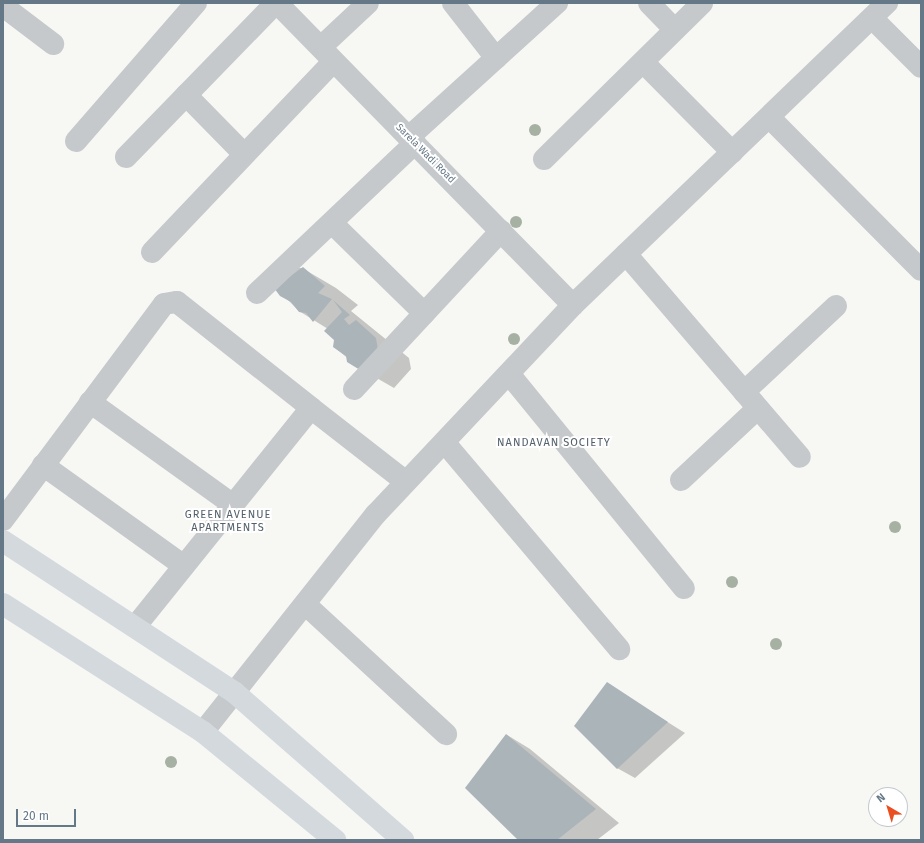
<!DOCTYPE html>
<html>
<head>
<meta charset="utf-8">
<style>
  body { margin:0 }
  #map { position:relative; width:924px; height:843px; overflow:hidden; background:#f7f7f4; font-family:"Fira Sans",sans-serif }
  div>[style] { position:absolute }
  .shadow>* { inset:0; background:#0003 }
  .building>* { inset:0; background:#abb4b9 }
  .street>* { height:22px; margin:-11px; padding:0 11px; transform-origin:11px; border-radius:11px; background:#c5c9cc }
  .secondary>* { height:22px; margin:-11px; padding:0 11px; transform-origin:11px; border-radius:11px; background:#d4d9dd }
  .trees>* { width:12px; height:12px; margin:-6px; border-radius:50%; background:#a7b1a3 }
  span { translate:-50% -50%; white-space:nowrap; text-align:center; line-height:1.15; -webkit-text-stroke:4px #fff; paint-order:stroke }
  .street-label { font-size:10px; color:#657887 }
  .neighbourhood-label { font-size:11px; color:#53616b; letter-spacing:1px }
  .frame { position:absolute; inset:0; border:4px solid #657887; pointer-events:none }
  .north { position:absolute; left:868px; top:787px; width:40px; height:40px; box-sizing:border-box; background:#fff; border:1px solid #c1c9cf; border-radius:50%; rotate:322deg; font-size:11px; font-weight:700; line-height:16px; text-align:center; color:#657887 }
  .north::after { content:''; display:block; margin:auto; width:14px; height:18px; background:#eb4e20; clip-path:polygon(50% 0,100% 100%,50% 72%,0 100%) }
  .scale { position:absolute; left:16px; top:809px; width:60px; height:18px; box-sizing:border-box; border:2px solid #657887; border-top:0; padding-left:5px; font-size:12px; line-height:14px; white-space:nowrap; color:#657887; -webkit-text-stroke:3px #fff; paint-order:stroke }
</style>
</head>
<body>
<div id="map">
  <div class="shadow">
    <i style="clip-path:polygon(293px 268px,302px 268px,336px 288px,358px 305px,351px 311px,409px 358px,411px 369px,394px 388px,361px 369px,334px 347px,335px 340px,328px 329px,299px 311px,276px 288px)"></i>
    <i style="clip-path:polygon(607px 684px,685px 733px,635px 778px,617px 768px)"></i>
    <i style="clip-path:polygon(507px 735px,530px 749px,619px 823px,597px 840px,520px 840px)"></i>
  </div>
  <div class="building">
    <i style="clip-path:polygon(303px 267px,325px 286px,318px 293px,332px 299px,313px 322px,306px 313px,299px 312px,291px 302px,280px 296px,274px 288px)"></i>
    <i style="clip-path:polygon(333px 300px,350px 315px,344px 319px,349px 325px,356px 320px,376px 338px,378px 350px,360px 370px,347px 362px,346px 356px,333px 347px,334px 340px,324px 331px,342px 312px)"></i>
    <i style="clip-path:polygon(607px 682px,668px 722px,617px 769px,574px 726px)"></i>
    <i style="clip-path:polygon(506px 734px,596px 809px,557px 840px,518px 840px,465px 788px)"></i>
  </div>
  <div class="street">
    <i style="left:277px;top:3px;width:423px;rotate:45.6deg"></i>
    <i style="left:453px;top:3px;width:70px;rotate:52deg"></i>
    <i style="left:649px;top:3px;width:37px;rotate:46deg"></i>
    <i style="left:3px;top:6px;width:63px;rotate:37.2deg"></i>
    <i style="left:872px;top:18px;width:69px;rotate:45deg"></i>
    <i style="left:321px;top:47px;width:64px;rotate:-43.1deg"></i>
    <i style="left:643px;top:62px;width:127px;rotate:45.3deg"></i>
    <i style="left:186px;top:95px;width:83px;rotate:45.5deg"></i>
    <i style="left:770px;top:118px;width:214px;rotate:45.2deg"></i>
    <i style="left:409px;top:137px;width:200px;rotate:-42.2deg"></i>
    <i style="left:76px;top:141px;width:183px;rotate:-49deg"></i>
    <i style="left:126px;top:157px;width:215px;rotate:-45.8deg"></i>
    <i style="left:544px;top:159px;width:222px;rotate:-44.6deg"></i>
    <i style="left:332px;top:223px;width:129px;rotate:44.4deg"></i>
    <i style="left:152px;top:252px;width:262px;rotate:-46.4deg"></i>
    <i style="left:626px;top:254px;width:267px;rotate:49.4deg"></i>
    <i style="left:257px;top:293px;width:218px;rotate:-43.5deg"></i>
    <i style="left:510px;top:375px;width:275px;rotate:50.8deg"></i>
    <i style="left:354px;top:389px;width:216px;rotate:-47.1deg"></i>
    <i style="left:744px;top:392px;width:126px;rotate:-43.1deg"></i>
    <i style="left:90px;top:402px;width:175px;rotate:35.7deg"></i>
    <i style="left:311px;top:408px;width:120px;rotate:37.9deg"></i>
    <i style="left:445px;top:443px;width:270px;rotate:49.8deg"></i>
    <i style="left:43px;top:465px;width:173px;rotate:35.6deg"></i>
    <i style="left:681px;top:480px;width:105px;rotate:-43.1deg"></i>
    <i style="left:3px;top:520px;width:269px;rotate:-53.3deg"></i>
    <i style="left:164px;top:304px;width:13px;rotate:-9deg"></i>
    <i style="left:177px;top:302px;width:171px;rotate:38.3deg"></i>
    <i style="left:311px;top:408px;width:281px;rotate:128.8deg"></i>
    <i style="left:305px;top:604px;width:192px;rotate:42.7deg"></i>
    <i style="left:203px;top:732px;width:278px;rotate:-51.6deg"></i>
    <i style="left:376px;top:514px;width:287px;rotate:-46.7deg"></i>
    <i style="left:573px;top:305px;width:436px;rotate:-43.9deg"></i>
  </div>
  <div class="secondary">
    <i style="left:3px;top:541px;width:276px;rotate:33.2deg"></i>
    <i style="left:234px;top:692px;width:225px;rotate:41.2deg"></i>
    <i style="left:3px;top:604px;width:237px;rotate:32.6deg"></i>
    <i style="left:203px;top:732px;width:171px;rotate:39.3deg"></i>
  </div>
  <div class="trees">
    <i style="left:535px;top:130px"></i>
    <i style="left:516px;top:222px"></i>
    <i style="left:514px;top:339px"></i>
    <i style="left:895px;top:527px"></i>
    <i style="left:732px;top:582px"></i>
    <i style="left:776px;top:644px"></i>
    <i style="left:171px;top:762px"></i>
  </div>
  <div class="street-label">
    <span style="left:425px;top:154px;rotate:45deg">Sarela Wadi Road</span>
  </div>
  <div class="neighbourhood-label">
    <span style="left:554px;top:443px">NANDAVAN SOCIETY</span>
    <span style="left:228px;top:522px">GREEN AVENUE<br>APARTMENTS</span>
  </div>
  <div class="frame"></div>
  <div class="north">N</div>
  <div class="scale">20 m</div>
</div>
</body>
</html>
